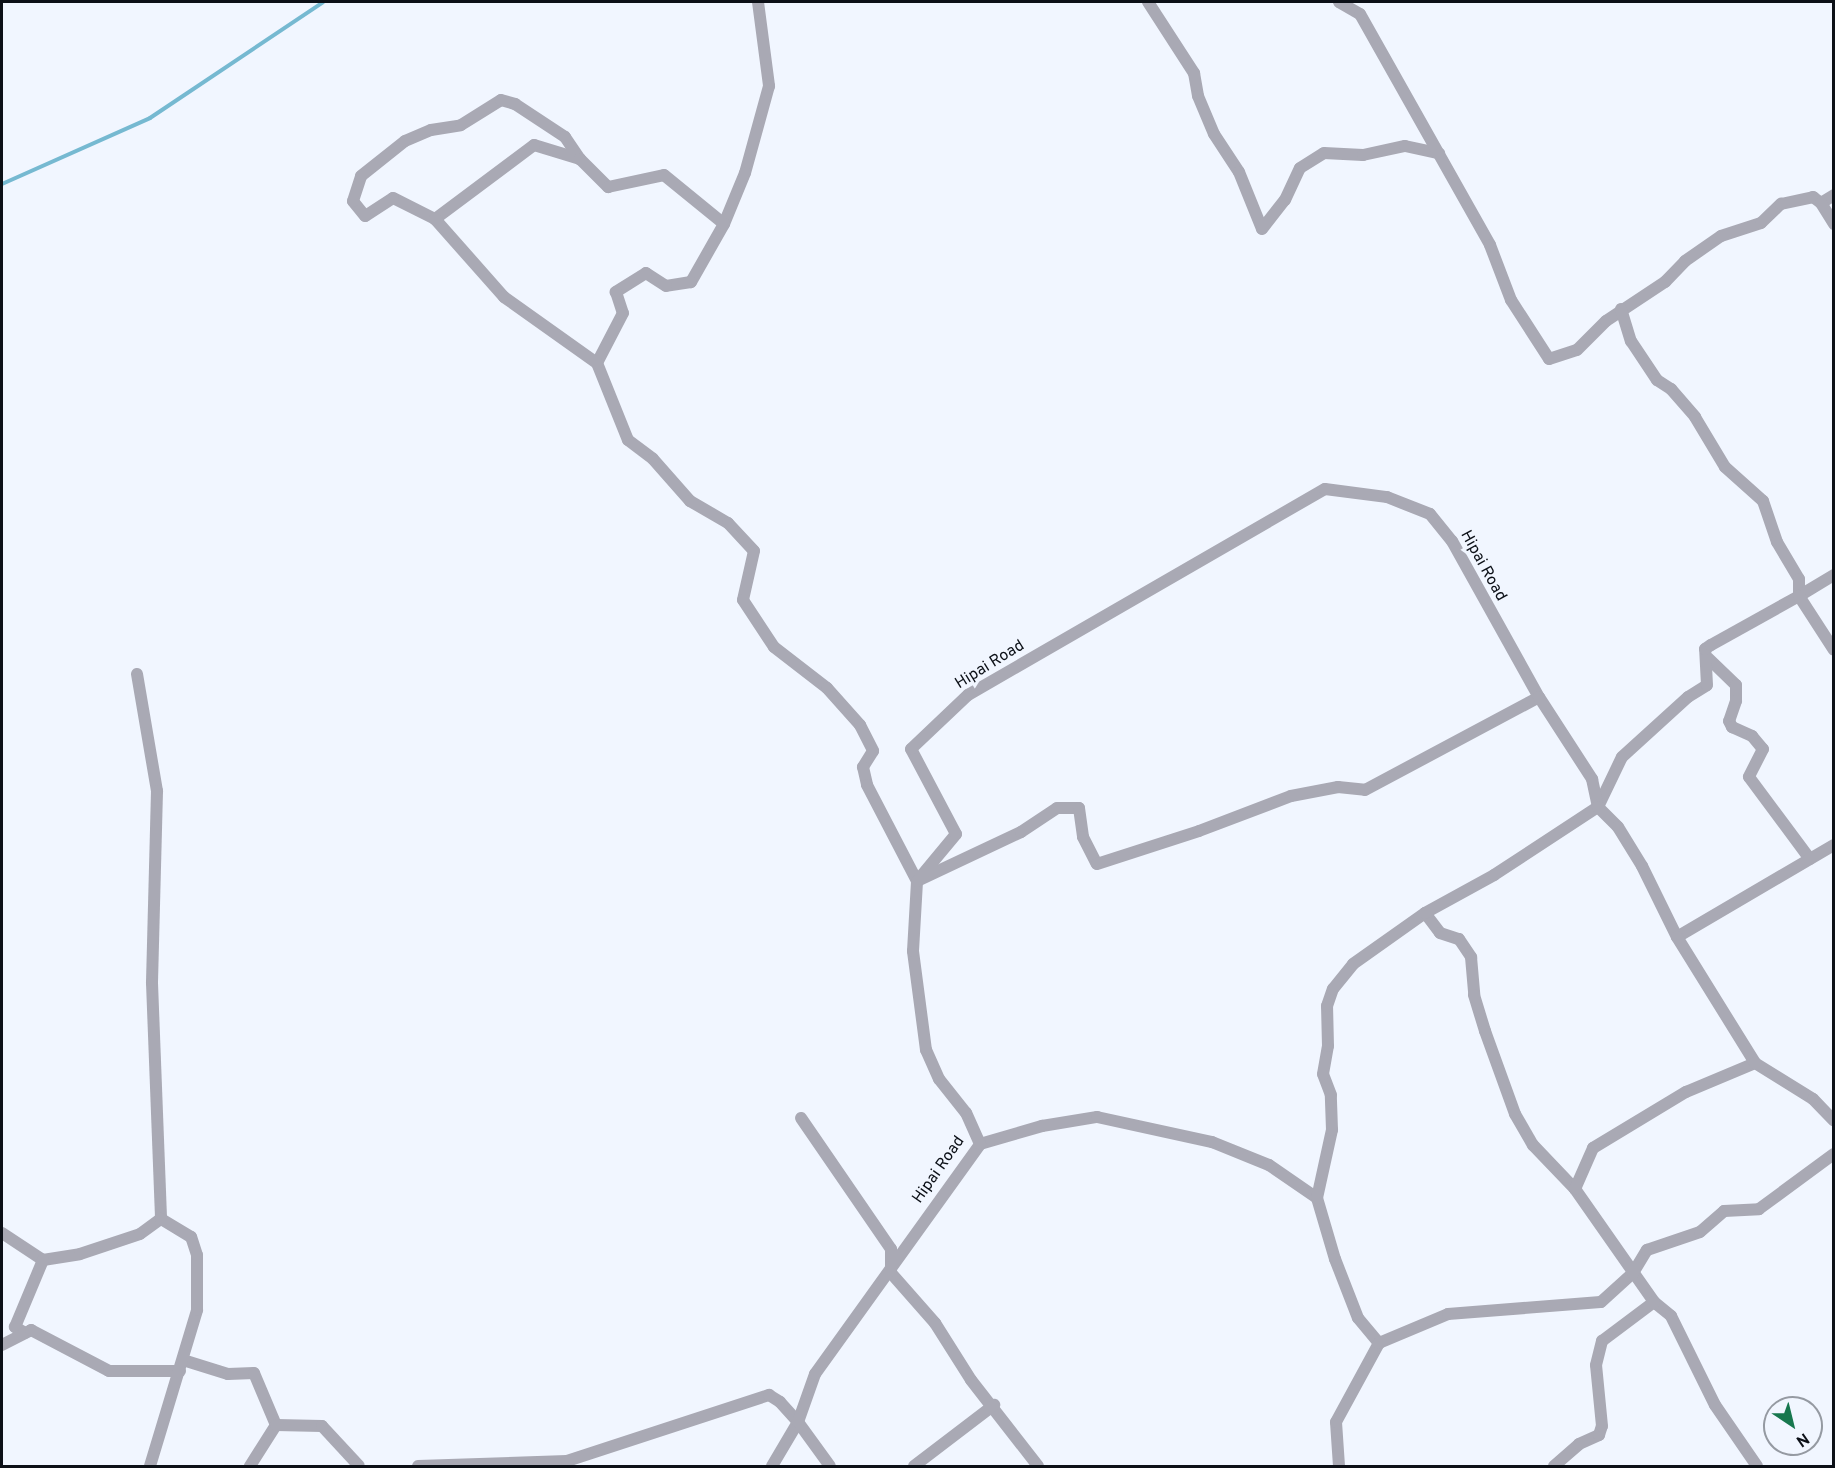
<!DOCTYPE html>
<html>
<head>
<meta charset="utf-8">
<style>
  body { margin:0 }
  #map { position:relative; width:1835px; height:1468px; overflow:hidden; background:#f1f6ff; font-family:Overpass,sans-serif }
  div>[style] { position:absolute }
  .stream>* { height:4px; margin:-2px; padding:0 2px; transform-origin:2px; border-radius:2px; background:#76b9d1 }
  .minor>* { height:12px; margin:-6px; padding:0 6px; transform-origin:6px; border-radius:6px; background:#a9a9b4 }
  span { translate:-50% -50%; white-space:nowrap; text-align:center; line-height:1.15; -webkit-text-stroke:6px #f1f6ff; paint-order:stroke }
  .street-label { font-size:16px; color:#0c1017 }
  .frame { position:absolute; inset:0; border:3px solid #0c1017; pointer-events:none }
  .north { position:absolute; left:1763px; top:1396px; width:60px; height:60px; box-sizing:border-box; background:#f1f6ff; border:2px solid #959aa2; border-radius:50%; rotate:145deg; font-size:16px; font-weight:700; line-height:24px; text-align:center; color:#0c1017 }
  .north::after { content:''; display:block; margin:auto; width:21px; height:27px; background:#17774e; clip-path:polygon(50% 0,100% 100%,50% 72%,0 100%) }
</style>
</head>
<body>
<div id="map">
  <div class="stream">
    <i style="left:2px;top:184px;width:162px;rotate:-24deg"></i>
    <i style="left:150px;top:118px;width:208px;rotate:-33.8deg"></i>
  </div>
  <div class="minor">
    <i style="left:758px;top:2px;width:85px;rotate:82.5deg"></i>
    <i style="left:769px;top:86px;width:90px;rotate:105.4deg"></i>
    <i style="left:745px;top:173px;width:55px;rotate:112.4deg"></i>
    <i style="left:724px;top:224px;width:67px;rotate:119.6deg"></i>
    <i style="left:691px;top:282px;width:25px;rotate:171deg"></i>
    <i style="left:666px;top:286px;width:24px;rotate:-147deg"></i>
    <i style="left:646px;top:273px;width:36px;rotate:148deg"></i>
    <i style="left:616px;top:292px;width:22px;rotate:72deg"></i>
    <i style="left:623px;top:313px;width:56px;rotate:117.5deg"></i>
    <i style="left:597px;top:363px;width:83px;rotate:68.1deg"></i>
    <i style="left:628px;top:440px;width:31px;rotate:37deg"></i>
    <i style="left:653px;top:459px;width:56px;rotate:48.6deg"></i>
    <i style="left:690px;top:501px;width:44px;rotate:30.1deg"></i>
    <i style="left:728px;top:523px;width:38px;rotate:47deg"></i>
    <i style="left:754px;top:551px;width:50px;rotate:102.7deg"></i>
    <i style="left:743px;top:600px;width:56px;rotate:56.6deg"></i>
    <i style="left:774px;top:647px;width:67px;rotate:37.7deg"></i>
    <i style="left:827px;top:688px;width:50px;rotate:48.3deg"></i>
    <i style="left:860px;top:725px;width:29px;rotate:63deg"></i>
    <i style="left:873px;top:751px;width:19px;rotate:122deg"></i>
    <i style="left:863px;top:767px;width:18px;rotate:77deg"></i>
    <i style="left:867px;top:785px;width:108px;rotate:62.5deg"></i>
    <i style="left:917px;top:881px;width:115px;rotate:-25.2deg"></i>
    <i style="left:1021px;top:832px;width:43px;rotate:-33.7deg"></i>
    <i style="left:1057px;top:808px;width:22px"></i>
    <i style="left:1079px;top:808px;width:29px;rotate:82deg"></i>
    <i style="left:1083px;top:837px;width:30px;rotate:63deg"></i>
    <i style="left:1097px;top:864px;width:107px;rotate:-17.9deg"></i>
    <i style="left:1199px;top:831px;width:98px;rotate:-20.8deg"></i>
    <i style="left:1291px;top:796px;width:48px;rotate:-10.8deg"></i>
    <i style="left:1338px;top:787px;width:27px;rotate:6deg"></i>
    <i style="left:1365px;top:790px;width:197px;rotate:-28.1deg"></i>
    <i style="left:1148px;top:2px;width:85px;rotate:57.1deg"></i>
    <i style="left:1194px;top:73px;width:23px;rotate:80deg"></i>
    <i style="left:1198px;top:96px;width:41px;rotate:67.2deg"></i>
    <i style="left:1214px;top:134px;width:45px;rotate:56.7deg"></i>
    <i style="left:1239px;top:172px;width:61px;rotate:68deg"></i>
    <i style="left:1262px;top:229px;width:37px;rotate:-52deg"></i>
    <i style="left:1285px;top:200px;width:35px;rotate:-65deg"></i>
    <i style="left:1300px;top:168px;width:28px;rotate:-32deg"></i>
    <i style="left:1324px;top:153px;width:39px;rotate:3deg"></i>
    <i style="left:1363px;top:155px;width:43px;rotate:-12.1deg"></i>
    <i style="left:1405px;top:146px;width:35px;rotate:12deg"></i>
    <i style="left:1339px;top:2px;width:24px;rotate:30deg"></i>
    <i style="left:1360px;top:14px;width:265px;rotate:60.6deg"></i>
    <i style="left:1490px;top:245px;width:59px;rotate:69.1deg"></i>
    <i style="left:1511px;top:300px;width:70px;rotate:57.2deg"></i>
    <i style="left:1549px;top:359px;width:29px;rotate:-18deg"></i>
    <i style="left:1577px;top:350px;width:41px;rotate:-45deg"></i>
    <i style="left:1606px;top:321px;width:71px;rotate:-33.5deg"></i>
    <i style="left:1665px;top:282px;width:29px;rotate:-46deg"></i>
    <i style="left:1685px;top:261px;width:44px;rotate:-34.8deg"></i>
    <i style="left:1721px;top:236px;width:42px;rotate:-18deg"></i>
    <i style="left:1761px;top:223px;width:28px;rotate:-44deg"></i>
    <i style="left:1781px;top:204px;width:33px;rotate:-12deg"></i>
    <i style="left:1813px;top:197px;width:10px;rotate:37deg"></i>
    <i style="left:580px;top:159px;width:48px;rotate:-163.1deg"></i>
    <i style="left:534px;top:145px;width:124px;rotate:143.2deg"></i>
    <i style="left:435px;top:219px;width:47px;rotate:-153.4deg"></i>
    <i style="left:393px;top:198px;width:33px;rotate:147deg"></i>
    <i style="left:365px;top:216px;width:19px;rotate:-129deg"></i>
    <i style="left:353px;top:201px;width:26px;rotate:-72deg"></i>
    <i style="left:361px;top:176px;width:56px;rotate:-38.5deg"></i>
    <i style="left:405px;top:141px;width:28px;rotate:-23deg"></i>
    <i style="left:431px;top:130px;width:30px;rotate:-9deg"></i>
    <i style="left:461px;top:125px;width:47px;rotate:-32deg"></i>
    <i style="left:501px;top:100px;width:15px;rotate:16deg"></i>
    <i style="left:515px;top:104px;width:60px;rotate:33.4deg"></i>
    <i style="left:565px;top:137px;width:27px;rotate:56deg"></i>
    <i style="left:580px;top:159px;width:40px;rotate:45deg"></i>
    <i style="left:608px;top:187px;width:57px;rotate:-12.1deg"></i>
    <i style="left:664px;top:175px;width:77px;rotate:39.2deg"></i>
    <i style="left:1834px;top:195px;width:15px;rotate:148deg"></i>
    <i style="left:1821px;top:203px;width:25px;rotate:58deg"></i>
    <i style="left:435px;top:219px;width:104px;rotate:48.5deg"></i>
    <i style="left:504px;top:297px;width:114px;rotate:35.4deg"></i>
    <i style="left:1621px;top:309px;width:34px;rotate:73deg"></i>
    <i style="left:1631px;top:341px;width:47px;rotate:56.3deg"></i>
    <i style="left:1657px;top:380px;width:17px;rotate:33deg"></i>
    <i style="left:1671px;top:389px;width:37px;rotate:49deg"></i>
    <i style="left:1695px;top:417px;width:58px;rotate:59deg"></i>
    <i style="left:1725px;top:467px;width:51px;rotate:41.8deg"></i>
    <i style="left:1763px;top:501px;width:43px;rotate:71.1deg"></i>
    <i style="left:1777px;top:542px;width:43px;rotate:59.3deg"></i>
    <i style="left:1799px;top:579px;width:17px;rotate:90deg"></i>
    <i style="left:1799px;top:596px;width:41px;rotate:-31deg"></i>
    <i style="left:1708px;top:658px;width:39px;rotate:44deg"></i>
    <i style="left:1736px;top:685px;width:16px;rotate:90deg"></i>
    <i style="left:1736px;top:701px;width:21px;rotate:109deg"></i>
    <i style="left:1729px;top:721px;width:7px;rotate:63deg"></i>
    <i style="left:1732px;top:727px;width:22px;rotate:24deg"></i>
    <i style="left:1752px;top:736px;width:17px;rotate:50deg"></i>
    <i style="left:1763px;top:749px;width:31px;rotate:117deg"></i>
    <i style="left:1749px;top:777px;width:102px;rotate:53.4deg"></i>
    <i style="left:137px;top:674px;width:119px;rotate:80.3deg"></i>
    <i style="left:157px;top:791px;width:192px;rotate:91.5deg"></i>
    <i style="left:152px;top:983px;width:236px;rotate:87.8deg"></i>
    <i style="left:1425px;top:913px;width:25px;rotate:53deg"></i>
    <i style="left:1440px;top:933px;width:20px;rotate:18deg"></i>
    <i style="left:1459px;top:939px;width:22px;rotate:56deg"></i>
    <i style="left:1471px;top:957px;width:38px;rotate:85deg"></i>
    <i style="left:1474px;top:995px;width:38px;rotate:73deg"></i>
    <i style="left:1485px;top:1031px;width:88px;rotate:70.1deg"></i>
    <i style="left:1515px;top:1114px;width:36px;rotate:60deg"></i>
    <i style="left:1533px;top:1145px;width:61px;rotate:46.3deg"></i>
    <i style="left:1575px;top:1189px;width:138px;rotate:55deg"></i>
    <i style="left:1654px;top:1302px;width:22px;rotate:39deg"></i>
    <i style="left:1671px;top:1316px;width:99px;rotate:63.7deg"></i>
    <i style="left:1715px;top:1405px;width:74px;rotate:55.5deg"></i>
    <i style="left:1677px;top:937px;width:182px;rotate:-30.4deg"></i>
    <i style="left:801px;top:1118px;width:159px;rotate:55.5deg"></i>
    <i style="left:891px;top:1249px;width:24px;rotate:90deg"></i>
    <i style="left:891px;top:1273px;width:67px;rotate:48.7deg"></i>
    <i style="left:935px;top:1323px;width:67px;rotate:57.7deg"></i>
    <i style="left:971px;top:1380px;width:109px;rotate:52.1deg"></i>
    <i style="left:980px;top:1144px;width:65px;rotate:-16.2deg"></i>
    <i style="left:1042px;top:1126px;width:56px;rotate:-9.3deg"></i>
    <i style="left:1097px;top:1117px;width:118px;rotate:12.3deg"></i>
    <i style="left:1212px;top:1142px;width:61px;rotate:22deg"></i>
    <i style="left:1269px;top:1165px;width:58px;rotate:34.5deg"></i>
    <i style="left:1317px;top:1198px;width:64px;rotate:73.6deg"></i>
    <i style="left:1335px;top:1259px;width:63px;rotate:68.7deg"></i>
    <i style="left:1358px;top:1318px;width:33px;rotate:50deg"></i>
    <i style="left:1575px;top:1189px;width:45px;rotate:-66.3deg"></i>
    <i style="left:1593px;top:1148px;width:109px;rotate:-31.1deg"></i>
    <i style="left:1686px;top:1092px;width:75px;rotate:-22.8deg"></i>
    <i style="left:1317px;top:1198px;width:70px;rotate:-77.6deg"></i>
    <i style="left:1332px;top:1130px;width:35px;rotate:-92deg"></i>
    <i style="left:1331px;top:1095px;width:22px;rotate:-111deg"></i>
    <i style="left:1323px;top:1074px;width:28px;rotate:-80deg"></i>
    <i style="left:1328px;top:1046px;width:40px;rotate:-91.4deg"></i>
    <i style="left:1327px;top:1006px;width:18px;rotate:-71deg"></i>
    <i style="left:1333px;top:989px;width:32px;rotate:-51deg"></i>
    <i style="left:1353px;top:964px;width:88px;rotate:-35.3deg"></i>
    <i style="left:1425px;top:913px;width:79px;rotate:-28.8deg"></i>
    <i style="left:1494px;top:875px;width:124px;rotate:-33.2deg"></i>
    <i style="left:1598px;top:807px;width:55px;rotate:-64.4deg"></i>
    <i style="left:1622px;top:757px;width:89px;rotate:-42.3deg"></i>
    <i style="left:1688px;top:697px;width:22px;rotate:-32deg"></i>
    <i style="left:1707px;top:685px;width:36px;rotate:-93deg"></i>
    <i style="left:1705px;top:649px;width:7px;rotate:-34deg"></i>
    <i style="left:1711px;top:645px;width:101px;rotate:-29.1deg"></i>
    <i style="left:1799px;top:596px;width:64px;rotate:57.1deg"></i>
    <i style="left:2px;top:1233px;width:49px;rotate:33.4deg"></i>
    <i style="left:43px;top:1260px;width:37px;rotate:-9deg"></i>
    <i style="left:80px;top:1254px;width:63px;rotate:-18.4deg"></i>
    <i style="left:140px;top:1234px;width:26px;rotate:-36deg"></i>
    <i style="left:25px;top:1333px;width:12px;rotate:-149deg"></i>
    <i style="left:15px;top:1327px;width:73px;rotate:-67.3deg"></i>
    <i style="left:2px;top:1345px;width:33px;rotate:-27deg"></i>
    <i style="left:31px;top:1330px;width:88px;rotate:27.7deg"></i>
    <i style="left:109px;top:1371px;width:71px"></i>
    <i style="left:183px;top:1360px;width:47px;rotate:17.3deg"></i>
    <i style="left:228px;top:1374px;width:26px;rotate:-2deg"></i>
    <i style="left:254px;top:1373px;width:56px;rotate:67.1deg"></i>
    <i style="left:276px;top:1425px;width:49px;rotate:122.4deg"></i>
    <i style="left:276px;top:1425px;width:46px;rotate:1.2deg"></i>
    <i style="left:322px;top:1426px;width:54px;rotate:47.2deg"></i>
    <i style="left:150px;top:1466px;width:163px;rotate:-73.2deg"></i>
    <i style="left:197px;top:1310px;width:55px;rotate:-90deg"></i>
    <i style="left:197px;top:1255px;width:19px;rotate:-108deg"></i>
    <i style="left:191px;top:1237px;width:35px;rotate:-149deg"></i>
    <i style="left:418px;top:1466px;width:149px;rotate:-1.9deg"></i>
    <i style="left:567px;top:1461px;width:213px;rotate:-18.1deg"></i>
    <i style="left:769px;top:1395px;width:13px;rotate:32deg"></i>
    <i style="left:780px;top:1402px;width:27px;rotate:48deg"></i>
    <i style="left:798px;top:1422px;width:54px;rotate:54deg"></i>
    <i style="left:772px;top:1466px;width:51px;rotate:-59.4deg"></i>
    <i style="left:798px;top:1422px;width:51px;rotate:-70.5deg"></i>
    <i style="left:815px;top:1374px;width:283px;rotate:-54.3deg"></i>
    <i style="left:980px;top:1144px;width:34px;rotate:-114deg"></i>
    <i style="left:966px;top:1113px;width:43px;rotate:-128.5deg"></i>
    <i style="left:939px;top:1079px;width:32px;rotate:-114deg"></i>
    <i style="left:926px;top:1050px;width:100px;rotate:-97.5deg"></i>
    <i style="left:913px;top:951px;width:70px;rotate:-86.7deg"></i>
    <i style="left:917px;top:881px;width:61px;rotate:-50.3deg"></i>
    <i style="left:956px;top:834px;width:96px;rotate:-117.9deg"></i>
    <i style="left:911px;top:749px;width:79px;rotate:-43.5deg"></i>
    <i style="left:968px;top:695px;width:412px;rotate:-30deg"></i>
    <i style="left:1325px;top:489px;width:63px;rotate:7.4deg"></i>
    <i style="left:1387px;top:497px;width:46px;rotate:21.6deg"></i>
    <i style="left:1430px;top:514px;width:35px;rotate:51deg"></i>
    <i style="left:1452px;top:541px;width:179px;rotate:60.9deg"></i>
    <i style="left:1539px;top:697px;width:98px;rotate:57.1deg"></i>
    <i style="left:1592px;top:779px;width:29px;rotate:78deg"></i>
    <i style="left:1598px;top:807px;width:28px;rotate:45deg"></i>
    <i style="left:1618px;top:827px;width:46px;rotate:58.4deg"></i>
    <i style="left:1642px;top:866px;width:79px;rotate:63.8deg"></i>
    <i style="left:1677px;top:937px;width:148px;rotate:58.2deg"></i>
    <i style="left:1755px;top:1063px;width:68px;rotate:31.8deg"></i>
    <i style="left:1813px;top:1099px;width:30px;rotate:46deg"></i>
    <i style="left:914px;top:1466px;width:101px;rotate:-37.3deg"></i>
    <i style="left:1339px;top:1466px;width:44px;rotate:-93.9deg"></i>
    <i style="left:1336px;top:1422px;width:90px;rotate:-61.4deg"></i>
    <i style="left:1379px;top:1343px;width:75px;rotate:-22.8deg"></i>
    <i style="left:1448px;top:1314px;width:153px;rotate:-4.5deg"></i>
    <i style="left:1601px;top:1302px;width:43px;rotate:-42.2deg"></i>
    <i style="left:1633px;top:1273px;width:27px;rotate:-59deg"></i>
    <i style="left:1647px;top:1250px;width:56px;rotate:-18.8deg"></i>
    <i style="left:1700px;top:1232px;width:32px;rotate:-41deg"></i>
    <i style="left:1724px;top:1211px;width:35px;rotate:-3deg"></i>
    <i style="left:1759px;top:1209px;width:93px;rotate:-36.3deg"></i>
    <i style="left:1554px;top:1466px;width:33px;rotate:-41deg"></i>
    <i style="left:1579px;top:1444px;width:22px;rotate:-24deg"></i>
    <i style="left:1599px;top:1435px;width:9px;rotate:-72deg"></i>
    <i style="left:1602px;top:1426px;width:61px;rotate:-95.6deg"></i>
    <i style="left:1596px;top:1365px;width:25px;rotate:-76deg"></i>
    <i style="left:1602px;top:1341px;width:65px;rotate:-36.9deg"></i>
  </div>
  <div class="street-label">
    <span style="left:1483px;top:566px;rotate:61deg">Hipai Road</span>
    <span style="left:990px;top:665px;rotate:-32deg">Hipai Road</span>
    <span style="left:939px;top:1170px;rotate:-55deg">Hipai Road</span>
  </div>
  <div class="frame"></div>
  <div class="north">N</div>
</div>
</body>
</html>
